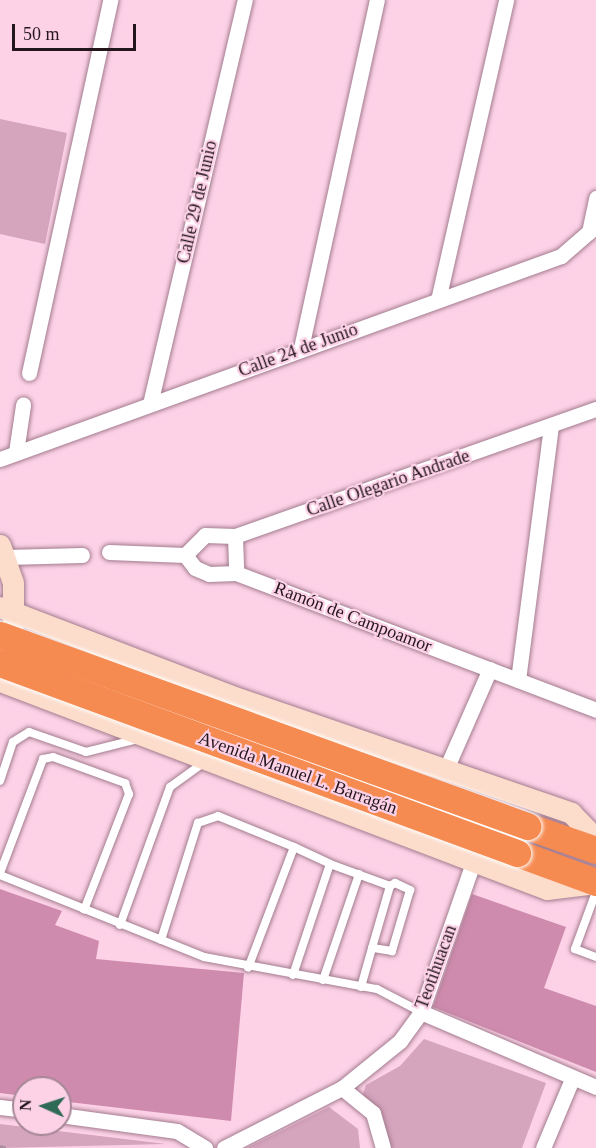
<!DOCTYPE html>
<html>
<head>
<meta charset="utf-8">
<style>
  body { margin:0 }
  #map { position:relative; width:596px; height:1148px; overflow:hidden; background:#fdd2e7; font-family:Georgia,serif }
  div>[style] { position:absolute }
  .green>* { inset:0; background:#d5a4bd }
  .building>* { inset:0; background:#ce8bad }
  .path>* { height:3px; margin-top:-1.5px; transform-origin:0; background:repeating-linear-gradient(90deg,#ad8d9d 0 6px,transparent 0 9px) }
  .roads { filter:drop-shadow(0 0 2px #a37c8f) drop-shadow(0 0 2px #a37c8f) }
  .lane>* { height:8px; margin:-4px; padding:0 4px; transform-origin:4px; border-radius:4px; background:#fff }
  .street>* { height:15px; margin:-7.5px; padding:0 7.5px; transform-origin:7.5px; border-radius:7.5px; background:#fff }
  .secondary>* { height:21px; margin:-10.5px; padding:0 10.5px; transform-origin:10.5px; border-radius:10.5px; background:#fcdccb }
  .highway>* { height:27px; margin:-13.5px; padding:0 13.5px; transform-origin:13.5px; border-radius:13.5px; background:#f68b52 }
  .bridges { filter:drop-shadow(0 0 2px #fff) drop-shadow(0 0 2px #fff) }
  .highway-bridge>* { height:27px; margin:-13.5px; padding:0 13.5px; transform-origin:13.5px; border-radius:13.5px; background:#f68b52 }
  span { translate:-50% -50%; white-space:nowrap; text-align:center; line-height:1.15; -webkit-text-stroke:4.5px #fdd2e7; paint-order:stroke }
  .street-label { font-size:18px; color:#24161d }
  .north { position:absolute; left:12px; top:1076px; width:60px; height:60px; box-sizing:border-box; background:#fdd2e7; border:2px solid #a68796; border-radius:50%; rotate:273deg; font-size:16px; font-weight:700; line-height:24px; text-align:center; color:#24161d }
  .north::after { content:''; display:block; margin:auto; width:21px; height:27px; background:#2e6a55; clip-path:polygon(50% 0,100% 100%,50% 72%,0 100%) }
  .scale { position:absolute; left:12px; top:24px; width:124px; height:27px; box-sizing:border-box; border:3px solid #24161d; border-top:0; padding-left:8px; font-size:18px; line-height:21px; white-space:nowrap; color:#24161d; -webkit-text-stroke:4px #fdd2e7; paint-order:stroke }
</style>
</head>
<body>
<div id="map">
  <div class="green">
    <i style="clip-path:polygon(0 119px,67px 133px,45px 244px,0 234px)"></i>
    <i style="clip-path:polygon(424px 1039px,546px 1083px,522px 1148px,385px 1148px,361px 1100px,366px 1085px,400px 1066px)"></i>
    <i style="clip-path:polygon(329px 1107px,358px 1129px,360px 1148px,247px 1148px)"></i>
    <i style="clip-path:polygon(0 1124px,166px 1144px,0 1148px)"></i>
  </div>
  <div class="building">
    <i style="clip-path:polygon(0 889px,62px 911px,55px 925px,99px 941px,96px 959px,244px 973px,231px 1121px,60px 1101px,60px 1088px,24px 1088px,24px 1096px,0 1093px)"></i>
    <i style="clip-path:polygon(472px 894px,566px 927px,544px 988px,596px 1006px,596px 1072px,433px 1007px)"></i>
  </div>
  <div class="path">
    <i style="left:0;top:1146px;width:8px;rotate:14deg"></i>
  </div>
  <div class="roads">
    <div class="lane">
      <i style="left:0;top:781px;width:41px;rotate:-71.6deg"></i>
      <i style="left:13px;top:742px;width:19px;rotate:-32deg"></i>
      <i style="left:29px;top:732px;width:60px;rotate:19.3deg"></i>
      <i style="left:86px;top:752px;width:54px;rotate:-14deg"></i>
      <i style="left:294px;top:847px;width:40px;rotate:25deg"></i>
      <i style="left:0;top:873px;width:122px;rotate:-69.3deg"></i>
      <i style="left:43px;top:759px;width:10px;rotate:-11deg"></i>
      <i style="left:53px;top:757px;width:77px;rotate:19.9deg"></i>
      <i style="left:125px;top:783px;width:12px;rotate:70deg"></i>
      <i style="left:129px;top:794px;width:124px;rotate:111.2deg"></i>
      <i style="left:0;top:875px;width:220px;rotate:21.9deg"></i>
      <i style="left:204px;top:957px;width:176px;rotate:10.5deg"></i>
      <i style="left:377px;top:989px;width:50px;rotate:27.6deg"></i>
      <i style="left:596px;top:892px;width:61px;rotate:110.2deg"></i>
      <i style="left:575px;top:949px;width:22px;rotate:21deg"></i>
      <i style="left:120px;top:925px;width:147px;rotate:-70.1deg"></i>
      <i style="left:170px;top:787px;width:41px;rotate:-36deg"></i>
      <i style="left:161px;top:940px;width:123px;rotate:-72.5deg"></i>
      <i style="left:198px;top:823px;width:21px;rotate:-19deg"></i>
      <i style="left:218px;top:816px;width:82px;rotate:22.2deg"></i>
      <i style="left:294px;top:847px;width:129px;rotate:110.8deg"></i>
      <i style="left:293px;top:975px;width:117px;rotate:-71.6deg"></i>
      <i style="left:330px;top:864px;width:64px;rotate:20.1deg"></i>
      <i style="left:323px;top:980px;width:112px;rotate:-71.2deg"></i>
      <i style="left:361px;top:987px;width:41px;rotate:-74.2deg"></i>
      <i style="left:372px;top:948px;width:65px;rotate:-73.8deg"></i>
      <i style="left:390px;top:886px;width:6px;rotate:-31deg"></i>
      <i style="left:395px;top:883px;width:17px;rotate:25deg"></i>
      <i style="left:410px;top:890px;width:64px;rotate:106.4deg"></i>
      <i style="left:392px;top:951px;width:20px;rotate:-171deg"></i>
    </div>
    <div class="street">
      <i style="left:438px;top:300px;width:308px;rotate:-77.2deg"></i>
      <i style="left:301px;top:348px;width:356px;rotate:-77.7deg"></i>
      <i style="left:29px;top:373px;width:382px;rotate:-77.7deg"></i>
      <i style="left:150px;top:404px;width:415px;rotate:-76.8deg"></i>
      <i style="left:16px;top:452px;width:48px;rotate:-81.5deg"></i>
      <i style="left:0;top:459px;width:597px;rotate:-19.89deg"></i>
      <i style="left:561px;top:256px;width:37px;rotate:-41deg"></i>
      <i style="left:589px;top:232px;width:35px;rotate:-78deg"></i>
      <i style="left:235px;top:536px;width:37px;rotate:88deg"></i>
      <i style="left:109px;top:552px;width:76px;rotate:2.3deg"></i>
      <i style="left:185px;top:555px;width:16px;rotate:52deg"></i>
      <i style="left:195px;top:568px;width:15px;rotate:23deg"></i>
      <i style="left:209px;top:574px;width:27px;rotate:-2deg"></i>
      <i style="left:236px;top:573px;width:385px;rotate:20.8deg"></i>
      <i style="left:185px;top:555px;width:28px;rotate:-45deg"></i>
      <i style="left:205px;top:535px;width:30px;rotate:2deg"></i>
      <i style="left:235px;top:536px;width:383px;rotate:-19.4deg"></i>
      <i style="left:6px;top:557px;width:76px;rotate:-1.5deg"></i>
      <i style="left:518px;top:680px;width:256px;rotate:-82.6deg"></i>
      <i style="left:446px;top:769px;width:109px;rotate:-66.3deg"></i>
      <i style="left:421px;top:1012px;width:190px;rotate:23.2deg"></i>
      <i style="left:342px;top:1088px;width:40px;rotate:39deg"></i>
      <i style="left:373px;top:1113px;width:36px;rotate:74deg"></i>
      <i style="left:0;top:1107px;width:24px;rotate:7deg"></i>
      <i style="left:60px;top:1115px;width:118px;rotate:7.8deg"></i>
      <i style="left:177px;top:1131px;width:33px;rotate:31deg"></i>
      <i style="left:224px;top:1148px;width:132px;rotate:-27deg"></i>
      <i style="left:342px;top:1088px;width:75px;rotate:-39deg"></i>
      <i style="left:400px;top:1041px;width:36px;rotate:-54deg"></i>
      <i style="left:421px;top:1012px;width:158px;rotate:-70.8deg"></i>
      <i style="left:543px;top:1148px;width:75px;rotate:-67.2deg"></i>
    </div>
    <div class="secondary">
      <i style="left:0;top:545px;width:39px;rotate:71deg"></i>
      <i style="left:13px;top:582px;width:43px;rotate:90deg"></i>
      <i style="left:0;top:607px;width:245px;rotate:21deg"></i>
      <i style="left:229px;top:695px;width:362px;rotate:19deg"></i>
      <i style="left:571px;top:813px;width:36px;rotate:46deg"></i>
      <i style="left:0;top:681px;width:585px;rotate:20.82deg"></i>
      <i style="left:547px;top:889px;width:49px;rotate:-7deg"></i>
    </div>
    <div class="highway">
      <i style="left:527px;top:826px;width:73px;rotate:19.2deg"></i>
      <i style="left:517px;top:853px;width:84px;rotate:20.2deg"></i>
    </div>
  </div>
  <div class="bridges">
    <div class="highway-bridge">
      <i style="left:0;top:635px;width:561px;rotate:19.92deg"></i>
      <i style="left:0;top:663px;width:551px;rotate:20.18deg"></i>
    </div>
  </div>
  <div class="street-label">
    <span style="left:197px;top:202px;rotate:-77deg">Calle 29 de Junio</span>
    <span style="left:298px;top:350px;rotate:-20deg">Calle 24 de Junio</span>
    <span style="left:388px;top:483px;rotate:-19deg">Calle Olegario Andrade</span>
    <span style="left:353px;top:617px;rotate:21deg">Ramón de Campoamor</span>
    <span style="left:298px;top:773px;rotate:20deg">Avenida Manuel L. Barragán</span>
    <span style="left:436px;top:967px;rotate:-70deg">Teotihuacan</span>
  </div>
  <div class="north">N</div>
  <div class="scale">50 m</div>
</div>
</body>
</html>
